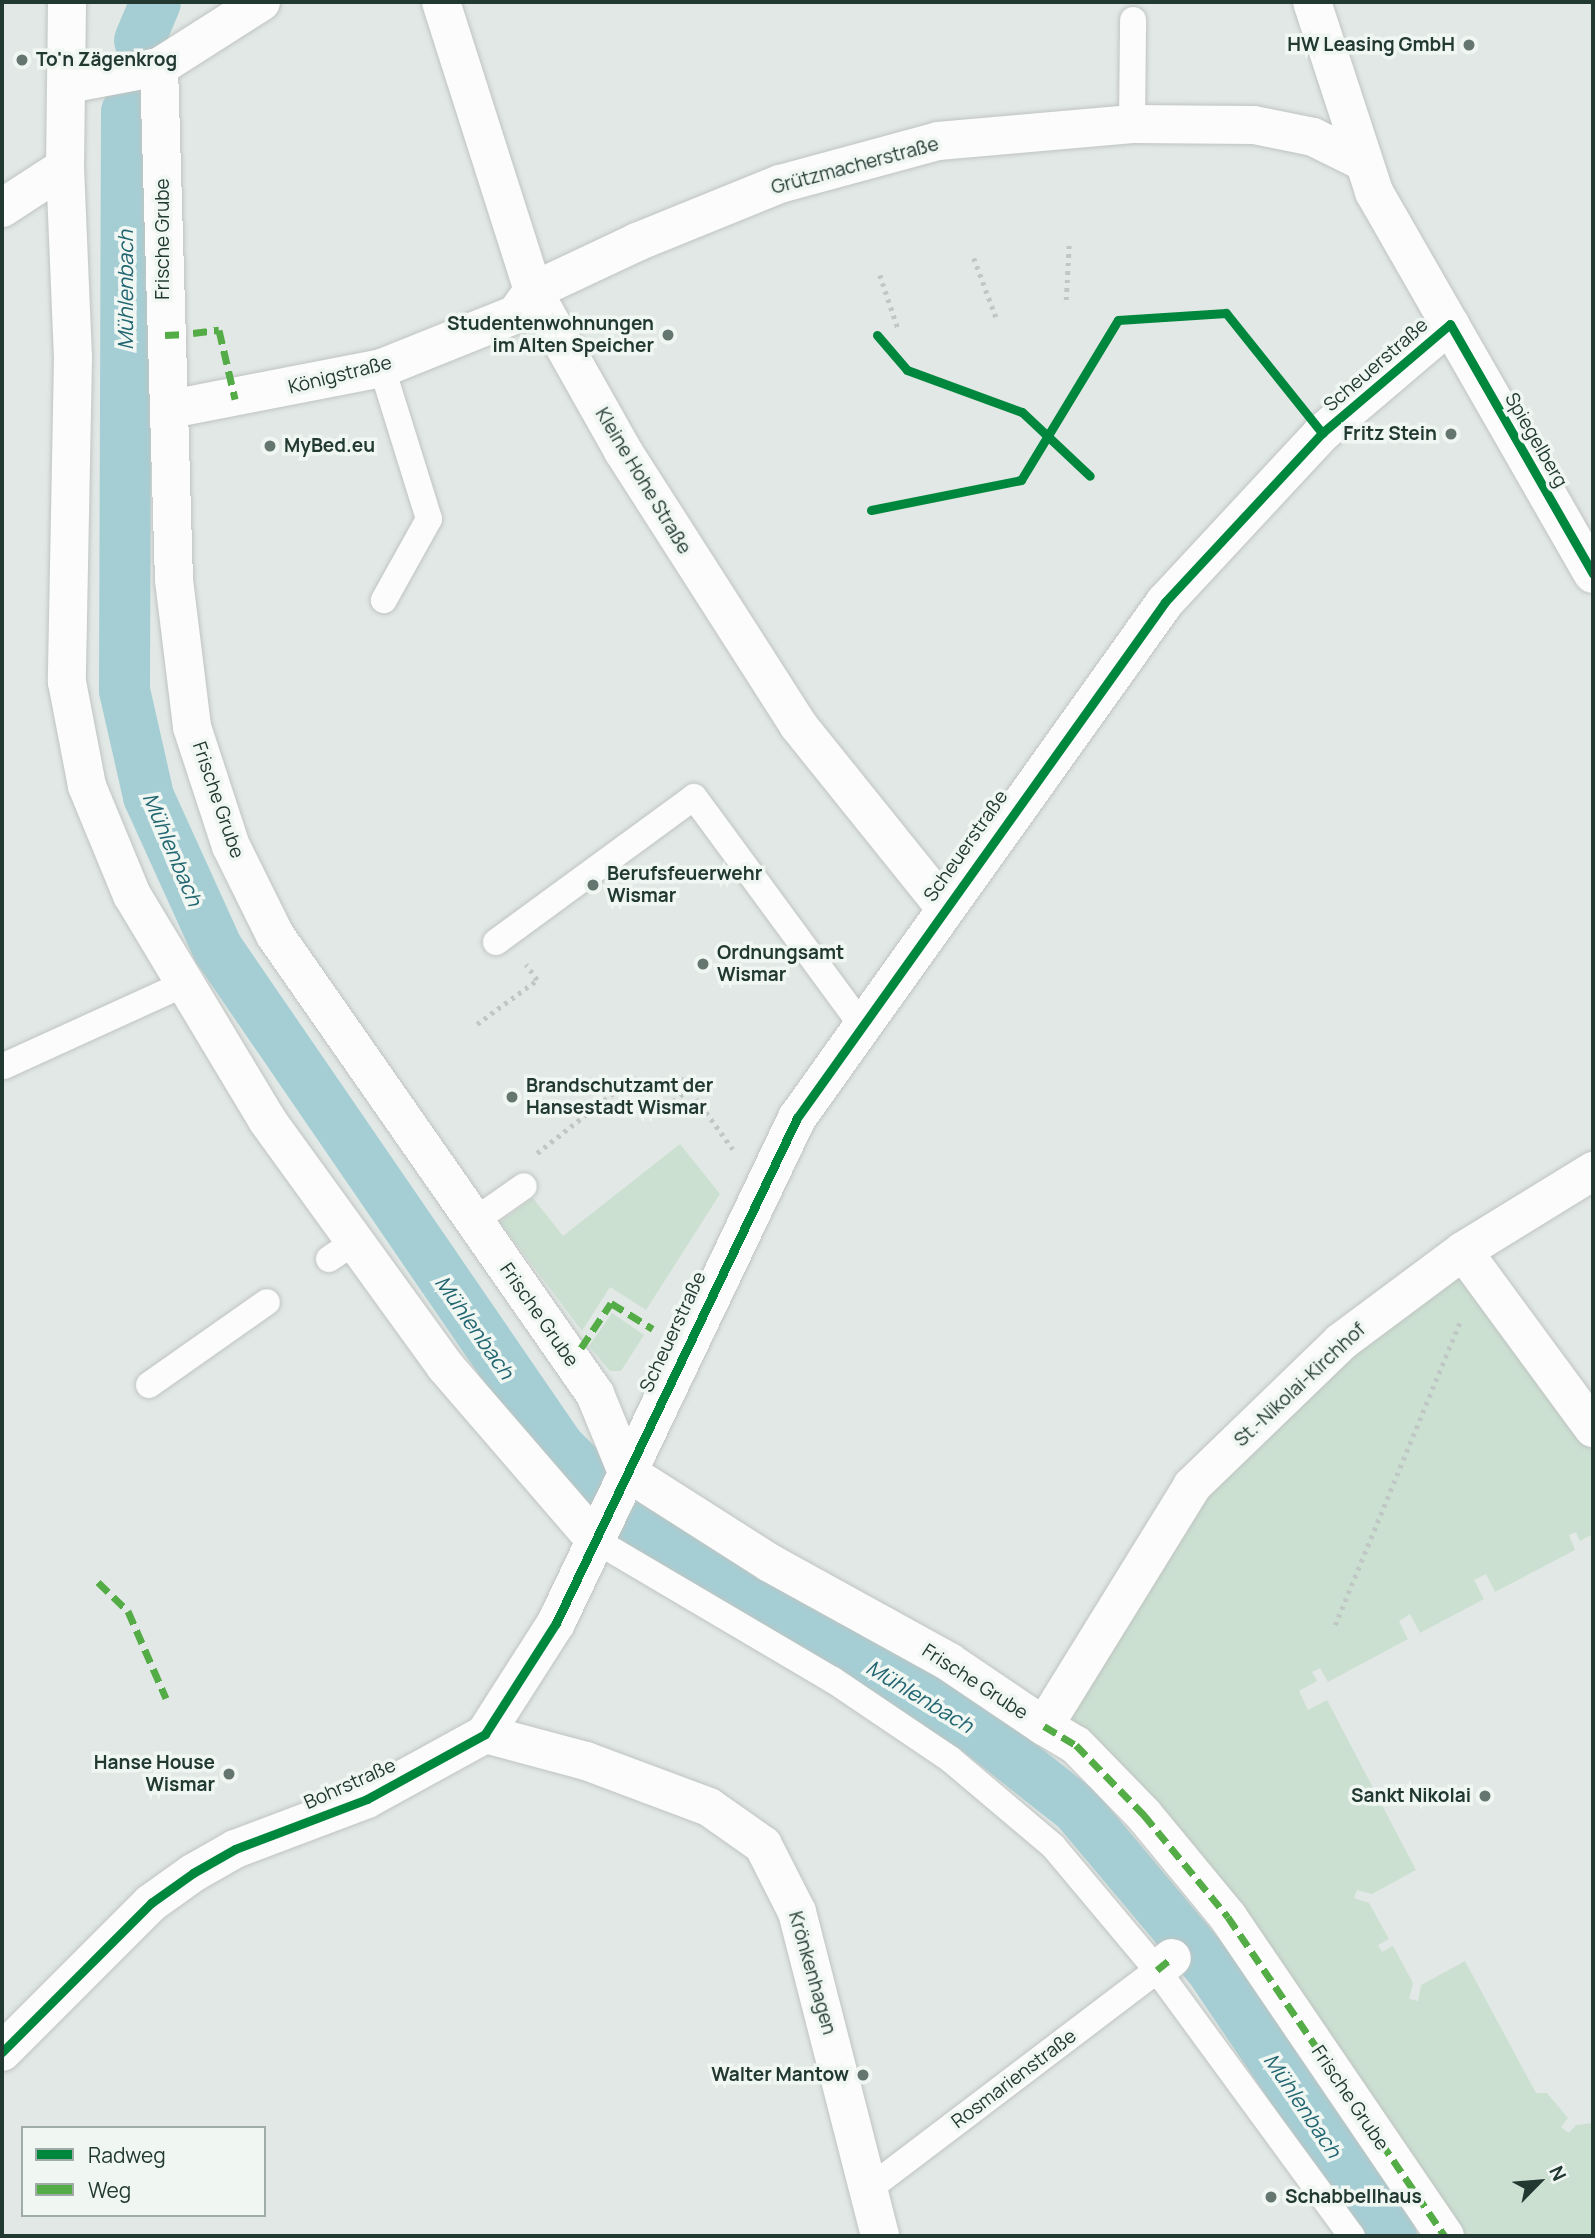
<!DOCTYPE html>
<html>
<head>
<meta charset="utf-8">
<style>
  body { margin:0 }
  #map { position:relative; width:1595px; height:2238px; overflow:hidden; background:#e2e8e5; font-family:Manrope,sans-serif }
  div>[style] { position:absolute }
  .green>* { inset:0; background:#cce0d2 }
  .canal>* { height:51px; margin:-25.5px; padding:0 25.5px; transform-origin:25.5px; border-radius:25.5px; background:#a5ced4 }
  .path>* { height:4.5px; margin-top:-2.25px; transform-origin:0; background:repeating-linear-gradient(90deg,#bfc8c4 0 3.5px,transparent 0 8.5px) }
  .roads { filter:drop-shadow(0 0 2px #bfc4c2) drop-shadow(0 0 2px #bfc4c2) }
  .service>* { height:26px; margin:-13px; padding:0 13px; transform-origin:13px; border-radius:13px; background:#fbfcfb }
  .pedestrian>* { height:38px; margin:-19px; padding:0 19px; transform-origin:19px; border-radius:19px; background:#fbfcfb }
  .minor>* { height:38px; margin:-19px; padding:0 19px; transform-origin:19px; border-radius:19px; background:#fbfcfb }
  .quiet>* { height:7px; margin-top:-3.5px; transform-origin:0; background:repeating-linear-gradient(90deg,#53ac45 0 14px,transparent 0 21px) }
  .cycleway>* { height:9px; margin:-4.5px; padding:0 4.5px; transform-origin:4.5px; border-radius:4.5px; background:#00873e }
  .dots>* { width:19px; height:19px; translate:-50% -50%; box-sizing:border-box; border:4px solid #f0f7f3; border-radius:50% }
  span { translate:-50% -50%; white-space:nowrap; text-align:center; line-height:1.15; -webkit-text-stroke:7px #f0f7f3; paint-order:stroke }
  .poi-label { font-size:19px; color:#223932; font-weight:700 }
  .right { translate:-100% -50%; text-align:right }
  .left { translate:0 -50%; text-align:left }
  .street-label { font-size:19px; color:#223932 }
  .water-label { font-size:21px; color:#216570; font-style:italic }
  .frame { position:absolute; inset:0; border:4px solid #223932; pointer-events:none }
  .legend { position:absolute; left:21px; top:2126px; width:245px; height:91px; box-sizing:border-box; background:#f0f7f3; border:2px solid #9eaba6; margin:0; padding:9px 12px; list-style:none; font-size:21px; color:#223932 }
  .legend li { display:flex; align-items:center; gap:14px; height:35px }
  .legend b { width:35px; border:2px solid #9eaba6 }
  .north { position:absolute; left:1504px; top:2147px; width:70px; height:70px; -webkit-text-stroke:5px #f0f7f3; paint-order:stroke; rotate:65deg; font-size:19px; font-weight:700; line-height:28px; text-align:center; color:#223932 }
  .north::after { content:''; display:block; margin:auto; width:24px; height:32px; background:#223932; clip-path:polygon(50% 0,100% 100%,50% 72%,0 100%) }
</style>
</head>
<body>
<div id="map">
  <div class="green">
    <i style="clip-path:polygon(680px 1144px,720px 1194px,646px 1310px,610px 1287px,582px 1331px,500px 1222px,533px 1198px,563px 1236px)"></i>
    <i style="clip-path:polygon(1463px 1251px,1593px 1428px,1593px 1534px,1580px 1541px,1576px 1532px,1569px 1535px,1575px 1550px,1495px 1592px,1486px 1574px,1474px 1580px,1484px 1599px,1420px 1633px,1410px 1614px,1399px 1621px,1408px 1639px,1328px 1682px,1320px 1668px,1312px 1672px,1317px 1681px,1299px 1691px,1308px 1710px,1327px 1700px,1416px 1870px,1372px 1894px,1357px 1890px,1354px 1898px,1369px 1903px,1389px 1939px,1378px 1945px,1382px 1952px,1393px 1946px,1413px 1983px,1409px 1999px,1418px 2001px,1421px 1985px,1465px 1961px,1536px 2093px,1547px 2093px,1568px 2118px,1561px 2127px,1569px 2133px,1576px 2125px,1593px 2123px,1593px 2236px,1445px 2236px,1228px 1917px,1044px 1726px,1192px 1486px)"></i>
    <i style="clip-path:polygon(612px 1313px,644px 1335px,621px 1371px,610px 1371px,589px 1346px)"></i>
  </div>
  <div class="canal">
    <i style="left:139px;top:40px;width:41px;rotate:-67.2deg"></i>
    <i style="left:126px;top:111px;width:579px;rotate:90.2deg"></i>
    <i style="left:124px;top:690px;width:109px;rotate:77.2deg"></i>
    <i style="left:148px;top:796px;width:167px;rotate:65.6deg"></i>
    <i style="left:217px;top:948px;width:605px;rotate:55.57deg"></i>
    <i style="left:559px;top:1447px;width:127px;rotate:44.7deg"></i>
    <i style="left:649px;top:1536px;width:376px;rotate:30.5deg"></i>
    <i style="left:973px;top:1727px;width:131px;rotate:38.2deg"></i>
    <i style="left:1076px;top:1808px;width:210px;rotate:50deg"></i>
    <i style="left:1211px;top:1969px;width:322px;rotate:56deg"></i>
  </div>
  <div class="path">
    <i style="left:974px;top:258px;width:63px;rotate:69.6deg"></i>
    <i style="left:880px;top:275px;width:59px;rotate:71.3deg"></i>
    <i style="left:1066px;top:300px;width:56px;rotate:-86.9deg"></i>
    <i style="left:877px;top:335px;width:46px;rotate:49.4deg"></i>
    <i style="left:907px;top:370px;width:122px;rotate:20.1deg"></i>
    <i style="left:1022px;top:412px;width:93px;rotate:43.3deg"></i>
    <i style="left:871px;top:510px;width:153px;rotate:-11.3deg"></i>
    <i style="left:1021px;top:480px;width:187px;rotate:-58.8deg"></i>
    <i style="left:1118px;top:320px;width:108px;rotate:-3.7deg"></i>
    <i style="left:1226px;top:313px;width:111px;rotate:51.6deg"></i>
    <i style="left:171px;top:876px;width:22px;rotate:-27deg"></i>
    <i style="left:477px;top:1024px;width:74px;rotate:-36.3deg"></i>
    <i style="left:537px;top:980px;width:19px;rotate:-126deg"></i>
    <i style="left:681px;top:1078px;width:88px;rotate:53.8deg"></i>
    <i style="left:537px;top:1153px;width:123px;rotate:-38.1deg"></i>
    <i style="left:634px;top:1077px;width:42px;rotate:53.7deg"></i>
    <i style="left:659px;top:1111px;width:37px;rotate:-36deg"></i>
    <i style="left:1335px;top:1625px;width:329px;rotate:-67.6deg"></i>
  </div>
  <div class="roads">
    <div class="service">
      <i style="left:1132px;top:124px;width:104px;rotate:-89.4deg"></i>
      <i style="left:382px;top:368px;width:158px;rotate:72.7deg"></i>
      <i style="left:429px;top:519px;width:93px;rotate:119.1deg"></i>
      <i style="left:496px;top:942px;width:245px;rotate:-36.2deg"></i>
      <i style="left:694px;top:797px;width:285px;rotate:53.7deg"></i>
      <i style="left:4px;top:1066px;width:198px;rotate:-24.5deg"></i>
      <i style="left:473px;top:1222px;width:62px;rotate:-35.2deg"></i>
      <i style="left:329px;top:1259px;width:29px;rotate:-34deg"></i>
      <i style="left:149px;top:1385px;width:144px;rotate:-35.1deg"></i>
      <i style="left:595px;top:1540px;width:276px;rotate:30.5deg"></i>
      <i style="left:833px;top:1680px;width:141px;rotate:34deg"></i>
      <i style="left:950px;top:1759px;width:135px;rotate:40.2deg"></i>
      <i style="left:1053px;top:1846px;width:162px;rotate:50deg"></i>
      <i style="left:1157px;top:1970px;width:330px;rotate:53.8deg"></i>
      <i style="left:870px;top:2188px;width:360px;rotate:-37.2deg"></i>
    </div>
    <div class="pedestrian">
      <i style="left:1044px;top:1726px;width:37px;rotate:31deg"></i>
      <i style="left:1076px;top:1745px;width:98px;rotate:45.8deg"></i>
      <i style="left:1144px;top:1815px;width:132px;rotate:50.5deg"></i>
      <i style="left:1228px;top:1917px;width:386px;rotate:55.8deg"></i>
      <i style="left:1157px;top:1970px;width:19px;rotate:-39deg"></i>
    </div>
    <div class="minor">
      <i style="left:441px;top:2px;width:303px;rotate:72.3deg"></i>
      <i style="left:533px;top:291px;width:184px;rotate:60.6deg"></i>
      <i style="left:623px;top:451px;width:325px;rotate:57.4deg"></i>
      <i style="left:798px;top:725px;width:235px;rotate:51.2deg"></i>
      <i style="left:1312px;top:2px;width:200px;rotate:71.9deg"></i>
      <i style="left:1374px;top:192px;width:440px;rotate:60.2deg"></i>
      <i style="left:159px;top:67px;width:513px;rotate:88.33deg"></i>
      <i style="left:174px;top:580px;width:148px;rotate:83deg"></i>
      <i style="left:192px;top:727px;width:125px;rotate:71.9deg"></i>
      <i style="left:231px;top:846px;width:99px;rotate:63.7deg"></i>
      <i style="left:275px;top:935px;width:560px;rotate:55.12deg"></i>
      <i style="left:595px;top:1394px;width:84px;rotate:67.7deg"></i>
      <i style="left:627px;top:1472px;width:169px;rotate:32.5deg"></i>
      <i style="left:770px;top:1563px;width:205px;rotate:28.9deg"></i>
      <i style="left:949px;top:1662px;width:115px;rotate:34deg"></i>
      <i style="left:1044px;top:1726px;width:282px;rotate:-58.3deg"></i>
      <i style="left:1192px;top:1486px;width:207px;rotate:-44deg"></i>
      <i style="left:1341px;top:1342px;width:152px;rotate:-36.7deg"></i>
      <i style="left:1463px;top:1251px;width:153px;rotate:-31.6deg"></i>
      <i style="left:68px;top:84px;width:93px;rotate:-10.6deg"></i>
      <i style="left:159px;top:67px;width:121px;rotate:-32.5deg"></i>
      <i style="left:65px;top:167px;width:191px;rotate:87.6deg"></i>
      <i style="left:73px;top:358px;width:324px;rotate:91.1deg"></i>
      <i style="left:67px;top:682px;width:106px;rotate:79.1deg"></i>
      <i style="left:87px;top:786px;width:118px;rotate:67.6deg"></i>
      <i style="left:132px;top:895px;width:262px;rotate:59deg"></i>
      <i style="left:267px;top:1120px;width:304px;rotate:54.1deg"></i>
      <i style="left:445px;top:1366px;width:230px;rotate:49.2deg"></i>
      <i style="left:2px;top:208px;width:75px;rotate:-33.1deg"></i>
      <i style="left:65px;top:167px;width:165px;rotate:-89.3deg"></i>
      <i style="left:171px;top:409px;width:215px;rotate:-11deg"></i>
      <i style="left:382px;top:368px;width:144px;rotate:-21.9deg"></i>
      <i style="left:516px;top:314px;width:29px;rotate:-54deg"></i>
      <i style="left:533px;top:291px;width:115px;rotate:-25.2deg"></i>
      <i style="left:637px;top:242px;width:154px;rotate:-22.1deg"></i>
      <i style="left:780px;top:184px;width:164px;rotate:-15.2deg"></i>
      <i style="left:938px;top:141px;width:195px;rotate:-5deg"></i>
      <i style="left:1132px;top:124px;width:122px;rotate:0.5deg"></i>
      <i style="left:1254px;top:125px;width:60px;rotate:11.5deg"></i>
      <i style="left:1313px;top:137px;width:52px;rotate:26.1deg"></i>
      <i style="left:1463px;top:1251px;width:220px;rotate:53.7deg"></i>
      <i style="left:485px;top:1734px;width:105px;rotate:15deg"></i>
      <i style="left:586px;top:1761px;width:131px;rotate:20.5deg"></i>
      <i style="left:709px;top:1807px;width:66px;rotate:35.1deg"></i>
      <i style="left:763px;top:1845px;width:75px;rotate:63.1deg"></i>
      <i style="left:797px;top:1912px;width:334px;rotate:75.6deg"></i>
      <i style="left:2px;top:2052px;width:211px;rotate:-45deg"></i>
      <i style="left:151px;top:1903px;width:52px;rotate:-35.5deg"></i>
      <i style="left:193px;top:1873px;width:48px;rotate:-29.7deg"></i>
      <i style="left:235px;top:1849px;width:141px;rotate:-20.7deg"></i>
      <i style="left:367px;top:1799px;width:135px;rotate:-28.8deg"></i>
      <i style="left:485px;top:1734px;width:132px;rotate:-57.4deg"></i>
      <i style="left:556px;top:1623px;width:560px;rotate:-64.49deg"></i>
      <i style="left:797px;top:1118px;width:634px;rotate:-54.5deg"></i>
      <i style="left:1165px;top:602px;width:231px;rotate:-47.1deg"></i>
      <i style="left:1322px;top:433px;width:168px;rotate:-40.4deg"></i>
    </div>
  </div>
  <div class="quiet">
    <i style="left:193px;top:333px;width:26px;rotate:-7deg"></i>
    <i style="left:219px;top:330px;width:71px;rotate:76.9deg"></i>
    <i style="left:165px;top:335px;width:21px;rotate:-3deg"></i>
    <i style="left:581px;top:1348px;width:54px;rotate:-56.3deg"></i>
    <i style="left:611px;top:1303px;width:49px;rotate:31.8deg"></i>
    <i style="left:98px;top:1582px;width:42px;rotate:44deg"></i>
    <i style="left:128px;top:1611px;width:95px;rotate:66.4deg"></i>
    <i style="left:1044px;top:1726px;width:37px;rotate:31deg"></i>
    <i style="left:1076px;top:1745px;width:98px;rotate:45.8deg"></i>
    <i style="left:1144px;top:1815px;width:132px;rotate:50.5deg"></i>
    <i style="left:1228px;top:1917px;width:386px;rotate:55.8deg"></i>
    <i style="left:1157px;top:1970px;width:19px;rotate:-39deg"></i>
  </div>
  <div class="cycleway">
    <i style="left:877px;top:335px;width:46px;rotate:49.4deg"></i>
    <i style="left:907px;top:370px;width:122px;rotate:20.1deg"></i>
    <i style="left:1022px;top:412px;width:93px;rotate:43.3deg"></i>
    <i style="left:871px;top:510px;width:153px;rotate:-11.3deg"></i>
    <i style="left:1021px;top:480px;width:187px;rotate:-58.8deg"></i>
    <i style="left:1118px;top:320px;width:108px;rotate:-3.7deg"></i>
    <i style="left:1226px;top:313px;width:154px;rotate:51.3deg"></i>
    <i style="left:2px;top:2052px;width:211px;rotate:-45deg"></i>
    <i style="left:151px;top:1903px;width:52px;rotate:-35.5deg"></i>
    <i style="left:193px;top:1873px;width:48px;rotate:-29.7deg"></i>
    <i style="left:235px;top:1849px;width:141px;rotate:-20.7deg"></i>
    <i style="left:367px;top:1799px;width:135px;rotate:-28.8deg"></i>
    <i style="left:485px;top:1734px;width:132px;rotate:-57.4deg"></i>
    <i style="left:556px;top:1623px;width:560px;rotate:-64.49deg"></i>
    <i style="left:797px;top:1118px;width:634px;rotate:-54.5deg"></i>
    <i style="left:1165px;top:602px;width:231px;rotate:-47.1deg"></i>
    <i style="left:1322px;top:433px;width:168px;rotate:-40.4deg"></i>
    <i style="left:1450px;top:324px;width:288px;rotate:60.2deg"></i>
  </div>
  <div class="dots">
    <i style="left:1469px;top:45px;background:#657671"></i>
    <i style="left:22px;top:60px;background:#657671"></i>
    <i style="left:668px;top:335px;background:#657671"></i>
    <i style="left:1451px;top:434px;background:#657671"></i>
    <i style="left:270px;top:446px;background:#657671"></i>
    <i style="left:593px;top:885px;background:#657671"></i>
    <i style="left:703px;top:964px;background:#657671"></i>
    <i style="left:512px;top:1097px;background:#657671"></i>
    <i style="left:229px;top:1774px;background:#657671"></i>
    <i style="left:1485px;top:1796px;background:#657671"></i>
    <i style="left:863px;top:2075px;background:#657671"></i>
    <i style="left:1271px;top:2197px;background:#657671"></i>
  </div>
  <div class="poi-label">
    <span class="right" style="left:1455px;top:45px">HW Leasing GmbH</span>
    <span class="left" style="left:36px;top:60px">To'n Zägenkrog</span>
    <span class="right" style="left:654px;top:335px">Studentenwohnungen<br>im Alten Speicher</span>
    <span class="right" style="left:1437px;top:434px">Fritz Stein</span>
    <span class="left" style="left:284px;top:446px">MyBed.eu</span>
    <span class="left" style="left:607px;top:885px">Berufsfeuerwehr<br>Wismar</span>
    <span class="left" style="left:717px;top:964px">Ordnungsamt<br>Wismar</span>
    <span class="left" style="left:526px;top:1097px">Brandschutzamt der<br>Hansestadt Wismar</span>
    <span class="right" style="left:215px;top:1774px">Hanse House<br>Wismar</span>
    <span class="right" style="left:1471px;top:1796px">Sankt Nikolai</span>
    <span class="right" style="left:849px;top:2075px">Walter Mantow</span>
    <span class="left" style="left:1285px;top:2197px">Schabbellhaus</span>
  </div>
  <div class="street-label">
    <span style="left:855px;top:166px;rotate:-15deg">Grützmacherstraße</span>
    <span style="left:163px;top:239px;rotate:-90deg">Frische Grube</span>
    <span style="left:1376px;top:365px;rotate:-41deg">Scheuerstraße</span>
    <span style="left:340px;top:375px;rotate:-14deg">Königstraße</span>
    <span style="left:1536px;top:440px;rotate:60deg">Spiegelberg</span>
    <span style="left:643px;top:481px;rotate:59deg">Kleine Hohe Straße</span>
    <span style="left:218px;top:800px;rotate:71deg">Frische Grube</span>
    <span style="left:966px;top:846px;rotate:-55deg">Scheuerstraße</span>
    <span style="left:539px;top:1315px;rotate:55deg">Frische Grube</span>
    <span style="left:673px;top:1332px;rotate:-65deg">Scheuerstraße</span>
    <span style="left:1300px;top:1385px;rotate:-43deg">St.-Nikolai-Kirchhof</span>
    <span style="left:975px;top:1682px;rotate:33deg">Frische Grube</span>
    <span style="left:350px;top:1784px;rotate:-24deg">Bohrstraße</span>
    <span style="left:812px;top:1973px;rotate:74deg">Krönkenhagen</span>
    <span style="left:1014px;top:2079px;rotate:-37deg">Rosmarienstraße</span>
    <span style="left:1350px;top:2098px;rotate:56deg">Frische Grube</span>
  </div>
  <div class="water-label">
    <span style="left:125px;top:290px;rotate:-90deg">Mühlenbach</span>
    <span style="left:173px;top:849px;rotate:67deg">Mühlenbach</span>
    <span style="left:475px;top:1327px;rotate:55deg">Mühlenbach</span>
    <span style="left:920px;top:1696px;rotate:31deg">Mühlenbach</span>
    <span style="left:1303px;top:2105px;rotate:56deg">Mühlenbach</span>
  </div>
  <div class="frame"></div>
  <ul class="legend">
  <li><b style="height:9px;background:#00873e"></b>Radweg</li>
  <li><b style="height:9px;background:#53ac45"></b>Weg</li>
  </ul>
  <div class="north">N</div>
</div>
</body>
</html>
